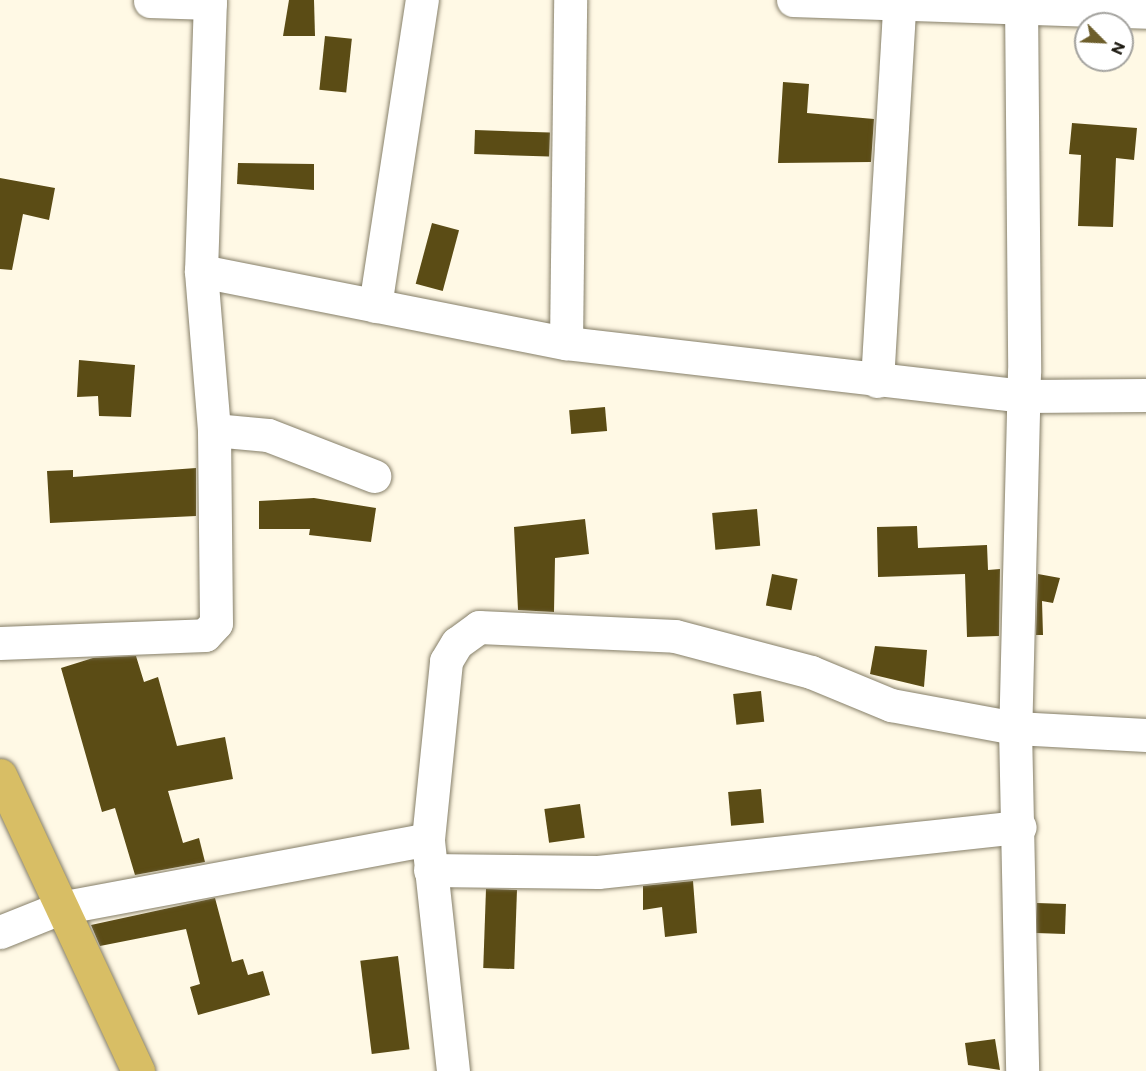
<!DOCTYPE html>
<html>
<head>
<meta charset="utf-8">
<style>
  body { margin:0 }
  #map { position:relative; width:1146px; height:1071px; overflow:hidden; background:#fff9e5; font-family:Commissioner,sans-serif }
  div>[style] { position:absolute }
  .building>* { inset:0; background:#5b4c15; transform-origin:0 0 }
  .roads { filter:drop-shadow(0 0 2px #867f69) drop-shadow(0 0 2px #867f69) }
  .street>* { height:33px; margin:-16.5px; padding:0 16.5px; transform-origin:16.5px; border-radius:16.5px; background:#fff }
  .highway>* { height:33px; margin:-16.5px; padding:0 16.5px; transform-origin:16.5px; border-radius:16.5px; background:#d8be65 }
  span { translate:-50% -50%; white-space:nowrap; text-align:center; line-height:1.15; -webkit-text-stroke:6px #fff; paint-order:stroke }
  .north { position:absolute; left:1074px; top:12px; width:60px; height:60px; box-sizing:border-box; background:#fff; border:2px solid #a4a39f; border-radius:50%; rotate:114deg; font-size:16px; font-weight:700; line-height:24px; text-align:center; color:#1c1910 }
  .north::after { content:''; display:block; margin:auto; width:21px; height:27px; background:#6d5e2b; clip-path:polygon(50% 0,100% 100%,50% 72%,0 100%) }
</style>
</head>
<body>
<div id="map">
  <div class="building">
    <i style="clip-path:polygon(289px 0,314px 0,315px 36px,283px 36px)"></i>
    <i style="left:325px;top:36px;width:27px;height:54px;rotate:6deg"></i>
    <i style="clip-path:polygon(783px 82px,809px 84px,807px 113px,874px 119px,871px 162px,778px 163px)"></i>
    <i style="clip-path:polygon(1072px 123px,1137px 128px,1134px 160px,1116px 158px,1113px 227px,1078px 226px,1081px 155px,1069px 154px)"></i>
    <i style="left:475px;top:130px;width:75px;height:24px;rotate:2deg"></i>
    <i style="clip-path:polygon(238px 163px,314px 164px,314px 190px,237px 184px)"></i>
    <i style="clip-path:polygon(0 178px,55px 188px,49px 220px,23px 214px,12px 270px,0 269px)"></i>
    <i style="left:432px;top:223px;width:28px;height:63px;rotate:15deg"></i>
    <i style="clip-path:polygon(79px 360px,135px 365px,131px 417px,99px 416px,98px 396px,77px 397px)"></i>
    <i style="left:605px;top:407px;width:24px;height:36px;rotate:85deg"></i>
    <i style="clip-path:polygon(196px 468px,196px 516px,50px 523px,47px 471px,73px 470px,73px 477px)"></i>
    <i style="clip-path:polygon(314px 498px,376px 508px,371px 542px,309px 535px,310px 529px,259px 529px,259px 501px)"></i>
    <i style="left:757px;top:509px;width:37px;height:45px;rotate:85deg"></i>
    <i style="clip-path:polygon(585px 519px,589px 554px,555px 558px,554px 612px,518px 610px,514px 527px)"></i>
    <i style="clip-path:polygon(917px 526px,918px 548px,987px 545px,988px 570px,1000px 569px,999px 636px,967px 637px,965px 574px,878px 577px,877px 527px)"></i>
    <i style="left:772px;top:574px;width:26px;height:32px;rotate:11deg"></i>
    <i style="clip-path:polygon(1038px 574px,1060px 578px,1053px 603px,1042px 601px,1043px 635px,1036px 635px)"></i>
    <i style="clip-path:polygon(875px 646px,927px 650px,924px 687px,870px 674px)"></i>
    <i style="clip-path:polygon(136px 656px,144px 682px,158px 677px,177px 746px,225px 737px,233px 779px,168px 791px,183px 843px,199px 838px,205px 862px,135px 875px,115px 808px,102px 812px,61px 668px,93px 658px)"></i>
    <i style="left:761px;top:691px;width:31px;height:28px;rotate:84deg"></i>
    <i style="left:761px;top:789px;width:34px;height:33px;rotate:85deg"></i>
    <i style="left:580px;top:804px;width:34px;height:36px;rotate:82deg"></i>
    <i style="clip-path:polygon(693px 881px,697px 933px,665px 937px,662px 907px,643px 910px,643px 886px)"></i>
    <i style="left:486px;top:889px;width:31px;height:79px;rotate:2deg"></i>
    <i style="clip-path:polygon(215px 898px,232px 962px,243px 959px,248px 975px,263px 971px,270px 995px,198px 1015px,190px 987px,200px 984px,186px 929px,100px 946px,91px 925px)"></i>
    <i style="left:1037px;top:903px;width:29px;height:30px;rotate:2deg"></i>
    <i style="left:398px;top:956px;width:94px;height:38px;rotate:83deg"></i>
    <i style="clip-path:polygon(995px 1039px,1000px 1070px,968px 1065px,965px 1043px)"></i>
  </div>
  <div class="roads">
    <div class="street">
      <i style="left:793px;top:0;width:353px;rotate:1.9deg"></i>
      <i style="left:1021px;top:0;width:372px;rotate:89.5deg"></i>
      <i style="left:1024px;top:372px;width:356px;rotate:91.4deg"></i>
      <i style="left:1015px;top:728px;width:343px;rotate:88.8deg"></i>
      <i style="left:150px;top:1px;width:60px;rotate:1.9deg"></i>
      <i style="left:201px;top:271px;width:372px;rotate:11.2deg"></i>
      <i style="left:566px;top:343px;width:460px;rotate:6.6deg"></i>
      <i style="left:1023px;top:396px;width:123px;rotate:-0.5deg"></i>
      <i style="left:375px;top:306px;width:310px;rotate:-81.3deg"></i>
      <i style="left:566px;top:343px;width:343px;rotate:-89.3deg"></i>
      <i style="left:877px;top:381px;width:375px;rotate:-86.6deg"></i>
      <i style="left:214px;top:430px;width:54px;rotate:5.3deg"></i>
      <i style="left:268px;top:435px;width:114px;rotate:21.1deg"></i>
      <i style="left:0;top:643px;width:205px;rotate:-2.2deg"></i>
      <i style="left:205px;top:635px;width:16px;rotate:-47deg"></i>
      <i style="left:216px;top:623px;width:193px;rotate:-90.6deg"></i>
      <i style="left:214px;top:430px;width:160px;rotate:-94.7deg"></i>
      <i style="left:201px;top:271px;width:271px;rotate:-88.1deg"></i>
      <i style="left:430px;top:870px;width:168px;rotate:0.7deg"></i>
      <i style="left:598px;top:872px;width:424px;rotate:-6.1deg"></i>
      <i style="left:0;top:932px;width:65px;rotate:-21.8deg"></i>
      <i style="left:60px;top:908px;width:374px;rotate:-10.6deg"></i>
      <i style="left:453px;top:1071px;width:233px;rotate:-96.2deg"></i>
      <i style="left:428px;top:839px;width:179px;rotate:-84.2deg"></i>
      <i style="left:446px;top:661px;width:21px;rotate:-59deg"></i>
      <i style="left:457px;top:643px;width:27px;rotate:-36deg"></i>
      <i style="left:479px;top:627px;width:196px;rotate:2.6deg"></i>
      <i style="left:675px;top:636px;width:141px;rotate:14.8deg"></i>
      <i style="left:811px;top:672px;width:87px;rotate:22.4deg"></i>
      <i style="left:891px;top:705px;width:126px;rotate:10.5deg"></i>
      <i style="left:1015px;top:728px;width:131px;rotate:3.1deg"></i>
    </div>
    <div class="highway">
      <i style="left:0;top:775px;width:327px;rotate:65deg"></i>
    </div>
  </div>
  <div class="north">N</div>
</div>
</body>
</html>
